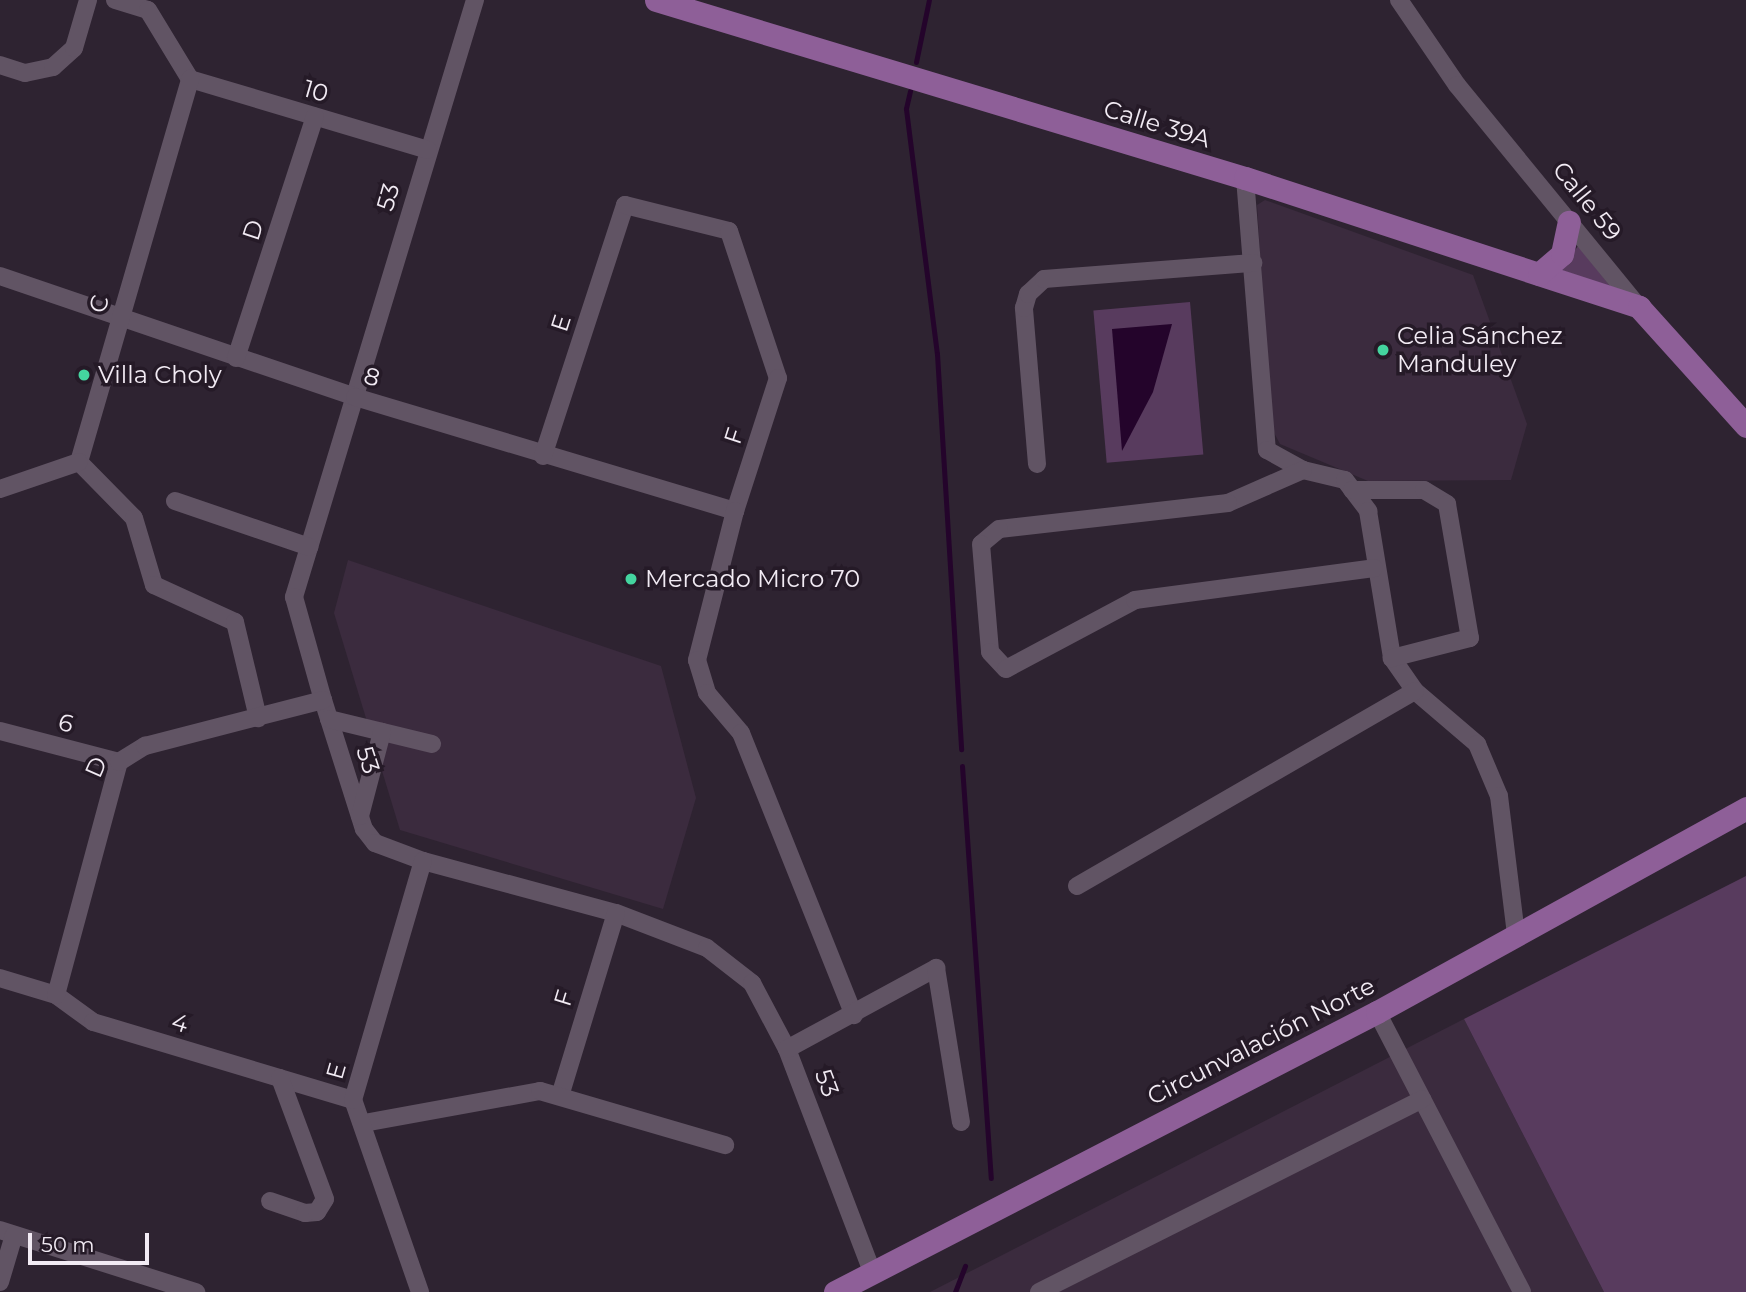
<!DOCTYPE html>
<html>
<head>
<meta charset="utf-8">
<style>
  body { margin:0 }
  #map { position:relative; width:1746px; height:1292px; overflow:hidden; background:#2e2331; font-family:Montserrat,sans-serif }
  div>[style] { position:absolute }
  .built>* { inset:0; background:#3b2b3e }
  .green>* { inset:0; background:#583b5e; transform-origin:0 0 }
  .water>* { inset:0; background:#24042b }
  .stream>* { height:5px; margin:-2.5px; padding:0 2.5px; transform-origin:2.5px; border-radius:2.5px; background:#24042b }
  .minor>* { height:18px; margin:-9px; padding:0 9px; transform-origin:9px; border-radius:9px; background:#615464 }
  .major>* { height:23px; margin:-11.5px; padding:0 11.5px; transform-origin:11.5px; border-radius:11.5px; background:#8e5f98 }
  .dots>* { width:19px; height:19px; translate:-50% -50%; box-sizing:border-box; border:4px solid #251a27; border-radius:50% }
  span { translate:-50% -50%; white-space:nowrap; text-align:center; line-height:1.15; -webkit-text-stroke:7px #251a27; paint-order:stroke }
  .street-label { font-size:24px; color:#f2ebf4 }
  .poi-label { font-size:24px; color:#f2ebf4 }
  .left { translate:0 -50%; text-align:left }
  .scale { position:absolute; left:28px; top:1233px; width:121px; height:32px; box-sizing:border-box; border:4px solid #f2ebf4; border-top:0; padding-left:9px; font-size:21px; line-height:24px; white-space:nowrap; color:#f2ebf4; -webkit-text-stroke:5px #251a27; paint-order:stroke }
</style>
</head>
<body>
<div id="map">
  <div class="built">
    <i style="clip-path:polygon(1265px 200px,1473px 275px,1527px 424px,1511px 480px,1368px 481px,1280px 444px,1271px 427px,1257px 205px)"></i>
    <i style="clip-path:polygon(348px 560px,661px 666px,696px 798px,663px 909px,400px 830px,334px 613px)"></i>
    <i style="clip-path:polygon(1464px 1019px,1604px 1292px,930px 1292px)"></i>
  </div>
  <div class="green">
    <i style="clip-path:polygon(1578px 246px,1611px 287px,1561px 270px)"></i>
    <i style="left:1190px;top:302px;width:153px;height:97px;rotate:85deg"></i>
    <i style="clip-path:polygon(1746px 876px,1746px 1292px,1604px 1292px,1464px 1019px)"></i>
  </div>
  <div class="water">
    <i style="clip-path:polygon(1172px 324px,1153px 392px,1122px 451px,1112px 329px)"></i>
  </div>
  <div class="stream">
    <i style="left:916px;top:62px;width:63px;rotate:-78.2deg"></i>
    <i style="left:910px;top:91px;width:18px;rotate:103deg"></i>
    <i style="left:906px;top:109px;width:247px;rotate:82.8deg"></i>
    <i style="left:937px;top:354px;width:396px;rotate:86.5deg"></i>
    <i style="left:962px;top:766px;width:413px;rotate:86deg"></i>
    <i style="left:955px;top:1292px;width:28px;rotate:-69deg"></i>
  </div>
  <div class="minor">
    <i style="left:115px;top:0;width:34px;rotate:17deg"></i>
    <i style="left:148px;top:10px;width:81px;rotate:58.7deg"></i>
    <i style="left:475px;top:0;width:624px;rotate:106.87deg"></i>
    <i style="left:294px;top:597px;width:107px;rotate:74.3deg"></i>
    <i style="left:323px;top:700px;width:135px;rotate:72.4deg"></i>
    <i style="left:364px;top:829px;width:18px;rotate:52deg"></i>
    <i style="left:375px;top:843px;width:51px;rotate:20.6deg"></i>
    <i style="left:423px;top:861px;width:200px;rotate:15.1deg"></i>
    <i style="left:616px;top:913px;width:97px;rotate:21deg"></i>
    <i style="left:707px;top:948px;width:57px;rotate:37.9deg"></i>
    <i style="left:752px;top:983px;width:75px;rotate:62.1deg"></i>
    <i style="left:787px;top:1049px;width:239px;rotate:69.1deg"></i>
    <i style="left:1399px;top:0;width:103px;rotate:55.7deg"></i>
    <i style="left:1457px;top:85px;width:287px;rotate:50.7deg"></i>
    <i style="left:0;top:65px;width:26px;rotate:18deg"></i>
    <i style="left:25px;top:73px;width:29px;rotate:-12deg"></i>
    <i style="left:53px;top:67px;width:28px;rotate:-42deg"></i>
    <i style="left:74px;top:48px;width:50px;rotate:-73.7deg"></i>
    <i style="left:190px;top:79px;width:248px;rotate:16.6deg"></i>
    <i style="left:1245px;top:178px;width:273px;rotate:85.4deg"></i>
    <i style="left:1267px;top:450px;width:41px;rotate:29.1deg"></i>
    <i style="left:1303px;top:470px;width:43px;rotate:13.4deg"></i>
    <i style="left:1345px;top:480px;width:39px;rotate:53deg"></i>
    <i style="left:1368px;top:511px;width:149px;rotate:80.7deg"></i>
    <i style="left:1392px;top:658px;width:40px;rotate:55.1deg"></i>
    <i style="left:1415px;top:691px;width:82px;rotate:40.5deg"></i>
    <i style="left:1477px;top:744px;width:56px;rotate:67.1deg"></i>
    <i style="left:1499px;top:796px;width:139px;rotate:83deg"></i>
    <i style="left:0;top:276px;width:375px;rotate:18.8deg"></i>
    <i style="left:355px;top:397px;width:397px;rotate:16.7deg"></i>
    <i style="left:236px;top:358px;width:254px;rotate:-71.9deg"></i>
    <i style="left:543px;top:456px;width:264px;rotate:-71.9deg"></i>
    <i style="left:625px;top:205px;width:107px;rotate:14deg"></i>
    <i style="left:729px;top:231px;width:155px;rotate:71.6deg"></i>
    <i style="left:778px;top:378px;width:140px;rotate:107.9deg"></i>
    <i style="left:735px;top:511px;width:154px;rotate:104.3deg"></i>
    <i style="left:697px;top:660px;width:34px;rotate:73deg"></i>
    <i style="left:707px;top:693px;width:52px;rotate:49.6deg"></i>
    <i style="left:741px;top:733px;width:304px;rotate:68.2deg"></i>
    <i style="left:79px;top:462px;width:399px;rotate:-73.8deg"></i>
    <i style="left:79px;top:462px;width:78px;rotate:45.5deg"></i>
    <i style="left:134px;top:518px;width:70px;rotate:73.4deg"></i>
    <i style="left:154px;top:585px;width:89px;rotate:24.6deg"></i>
    <i style="left:235px;top:622px;width:99px;rotate:76.5deg"></i>
    <i style="left:1037px;top:464px;width:157px;rotate:-94.8deg"></i>
    <i style="left:1024px;top:308px;width:15px;rotate:-74deg"></i>
    <i style="left:1028px;top:294px;width:22px;rotate:-43deg"></i>
    <i style="left:1044px;top:279px;width:210px;rotate:-4.4deg"></i>
    <i style="left:1303px;top:470px;width:82px;rotate:156.3deg"></i>
    <i style="left:1228px;top:503px;width:230px;rotate:173.5deg"></i>
    <i style="left:999px;top:529px;width:23px;rotate:140deg"></i>
    <i style="left:981px;top:544px;width:108px;rotate:85.2deg"></i>
    <i style="left:990px;top:652px;width:23px;rotate:47deg"></i>
    <i style="left:1006px;top:669px;width:146px;rotate:-28.1deg"></i>
    <i style="left:1135px;top:600px;width:241px;rotate:-7.6deg"></i>
    <i style="left:0;top:489px;width:83px;rotate:-18.9deg"></i>
    <i style="left:1352px;top:490px;width:72px"></i>
    <i style="left:1424px;top:490px;width:27px;rotate:31deg"></i>
    <i style="left:1447px;top:504px;width:136px;rotate:80.3deg"></i>
    <i style="left:1470px;top:638px;width:81px;rotate:165.6deg"></i>
    <i style="left:175px;top:501px;width:142px;rotate:18.9deg"></i>
    <i style="left:329px;top:719px;width:106px;rotate:13.6deg"></i>
    <i style="left:0;top:731px;width:123px;rotate:14.6deg"></i>
    <i style="left:360px;top:816px;width:87px;rotate:-75.3deg"></i>
    <i style="left:1077px;top:886px;width:390px;rotate:-30deg"></i>
    <i style="left:0;top:978px;width:59px;rotate:16.9deg"></i>
    <i style="left:56px;top:995px;width:46px;rotate:36.1deg"></i>
    <i style="left:93px;top:1022px;width:271px;rotate:16.7deg"></i>
    <i style="left:56px;top:995px;width:241px;rotate:-74.9deg"></i>
    <i style="left:119px;top:762px;width:31px;rotate:-32deg"></i>
    <i style="left:145px;top:746px;width:184px;rotate:-14.5deg"></i>
    <i style="left:1377px;top:1012px;width:315px;rotate:62.6deg"></i>
    <i style="left:787px;top:1049px;width:170px;rotate:-28.5deg"></i>
    <i style="left:936px;top:968px;width:156px;rotate:80.8deg"></i>
    <i style="left:560px;top:1096px;width:191px;rotate:-73deg"></i>
    <i style="left:364px;top:1123px;width:179px;rotate:-10.3deg"></i>
    <i style="left:540px;top:1091px;width:193px;rotate:16.3deg"></i>
    <i style="left:270px;top:1201px;width:37px;rotate:19deg"></i>
    <i style="left:305px;top:1213px;width:12px;rotate:-5deg"></i>
    <i style="left:317px;top:1212px;width:15px;rotate:-58deg"></i>
    <i style="left:325px;top:1199px;width:129px;rotate:-110.4deg"></i>
    <i style="left:0;top:1230px;width:206px;rotate:17.6deg"></i>
    <i style="left:0;top:1282px;width:49px;rotate:-73.4deg"></i>
    <i style="left:420px;top:1292px;width:203px;rotate:-109.2deg"></i>
    <i style="left:353px;top:1100px;width:249px;rotate:-73.7deg"></i>
    <i style="left:1039px;top:1292px;width:429px;rotate:-26.7deg"></i>
  </div>
  <div class="major">
    <i style="left:656px;top:0;width:615px;rotate:16.82deg"></i>
    <i style="left:1245px;top:178px;width:415px;rotate:18.1deg"></i>
    <i style="left:1639px;top:307px;width:160px;rotate:48deg"></i>
    <i style="left:1539px;top:274px;width:30px;rotate:-41deg"></i>
    <i style="left:1562px;top:254px;width:33px;rotate:-78deg"></i>
    <i style="left:835px;top:1292px;width:610px;rotate:-27.32deg"></i>
    <i style="left:1377px;top:1012px;width:422px;rotate:-28.9deg"></i>
  </div>
  <div class="dots">
    <i style="left:1383px;top:350px;background:#44d49f"></i>
    <i style="left:84px;top:375px;background:#44d49f"></i>
    <i style="left:631px;top:579px;background:#44d49f"></i>
  </div>
  <div class="street-label">
    <span style="left:316px;top:91px;rotate:16deg">10</span>
    <span style="left:1157px;top:124px;rotate:17deg">Calle 39A</span>
    <span style="left:388px;top:197px;rotate:-74deg">53</span>
    <span style="left:1587px;top:201px;rotate:51deg">Calle 59</span>
    <span style="left:253px;top:230px;rotate:-72deg">D</span>
    <span style="left:99px;top:304px;rotate:-74deg">C</span>
    <span style="left:561px;top:323px;rotate:-72deg">E</span>
    <span style="left:372px;top:377px;rotate:17deg">8</span>
    <span style="left:734px;top:436px;rotate:-72deg">F</span>
    <span style="left:66px;top:723px;rotate:15deg">6</span>
    <span style="left:368px;top:760px;rotate:72deg">53</span>
    <span style="left:96px;top:767px;rotate:-66deg">D</span>
    <span style="left:564px;top:998px;rotate:-73deg">F</span>
    <span style="left:180px;top:1023px;rotate:17deg">4</span>
    <span style="left:1261px;top:1041px;rotate:-27deg">Circunvalación Norte</span>
    <span style="left:336px;top:1071px;rotate:-74deg">E</span>
    <span style="left:827px;top:1083px;rotate:69deg">53</span>
  </div>
  <div class="poi-label">
    <span class="left" style="left:1397px;top:350px">Celia Sánchez<br>Manduley</span>
    <span class="left" style="left:98px;top:375px">Villa Choly</span>
    <span class="left" style="left:645px;top:579px">Mercado Micro 70</span>
  </div>
  <div class="scale">50 m</div>
</div>
</body>
</html>
